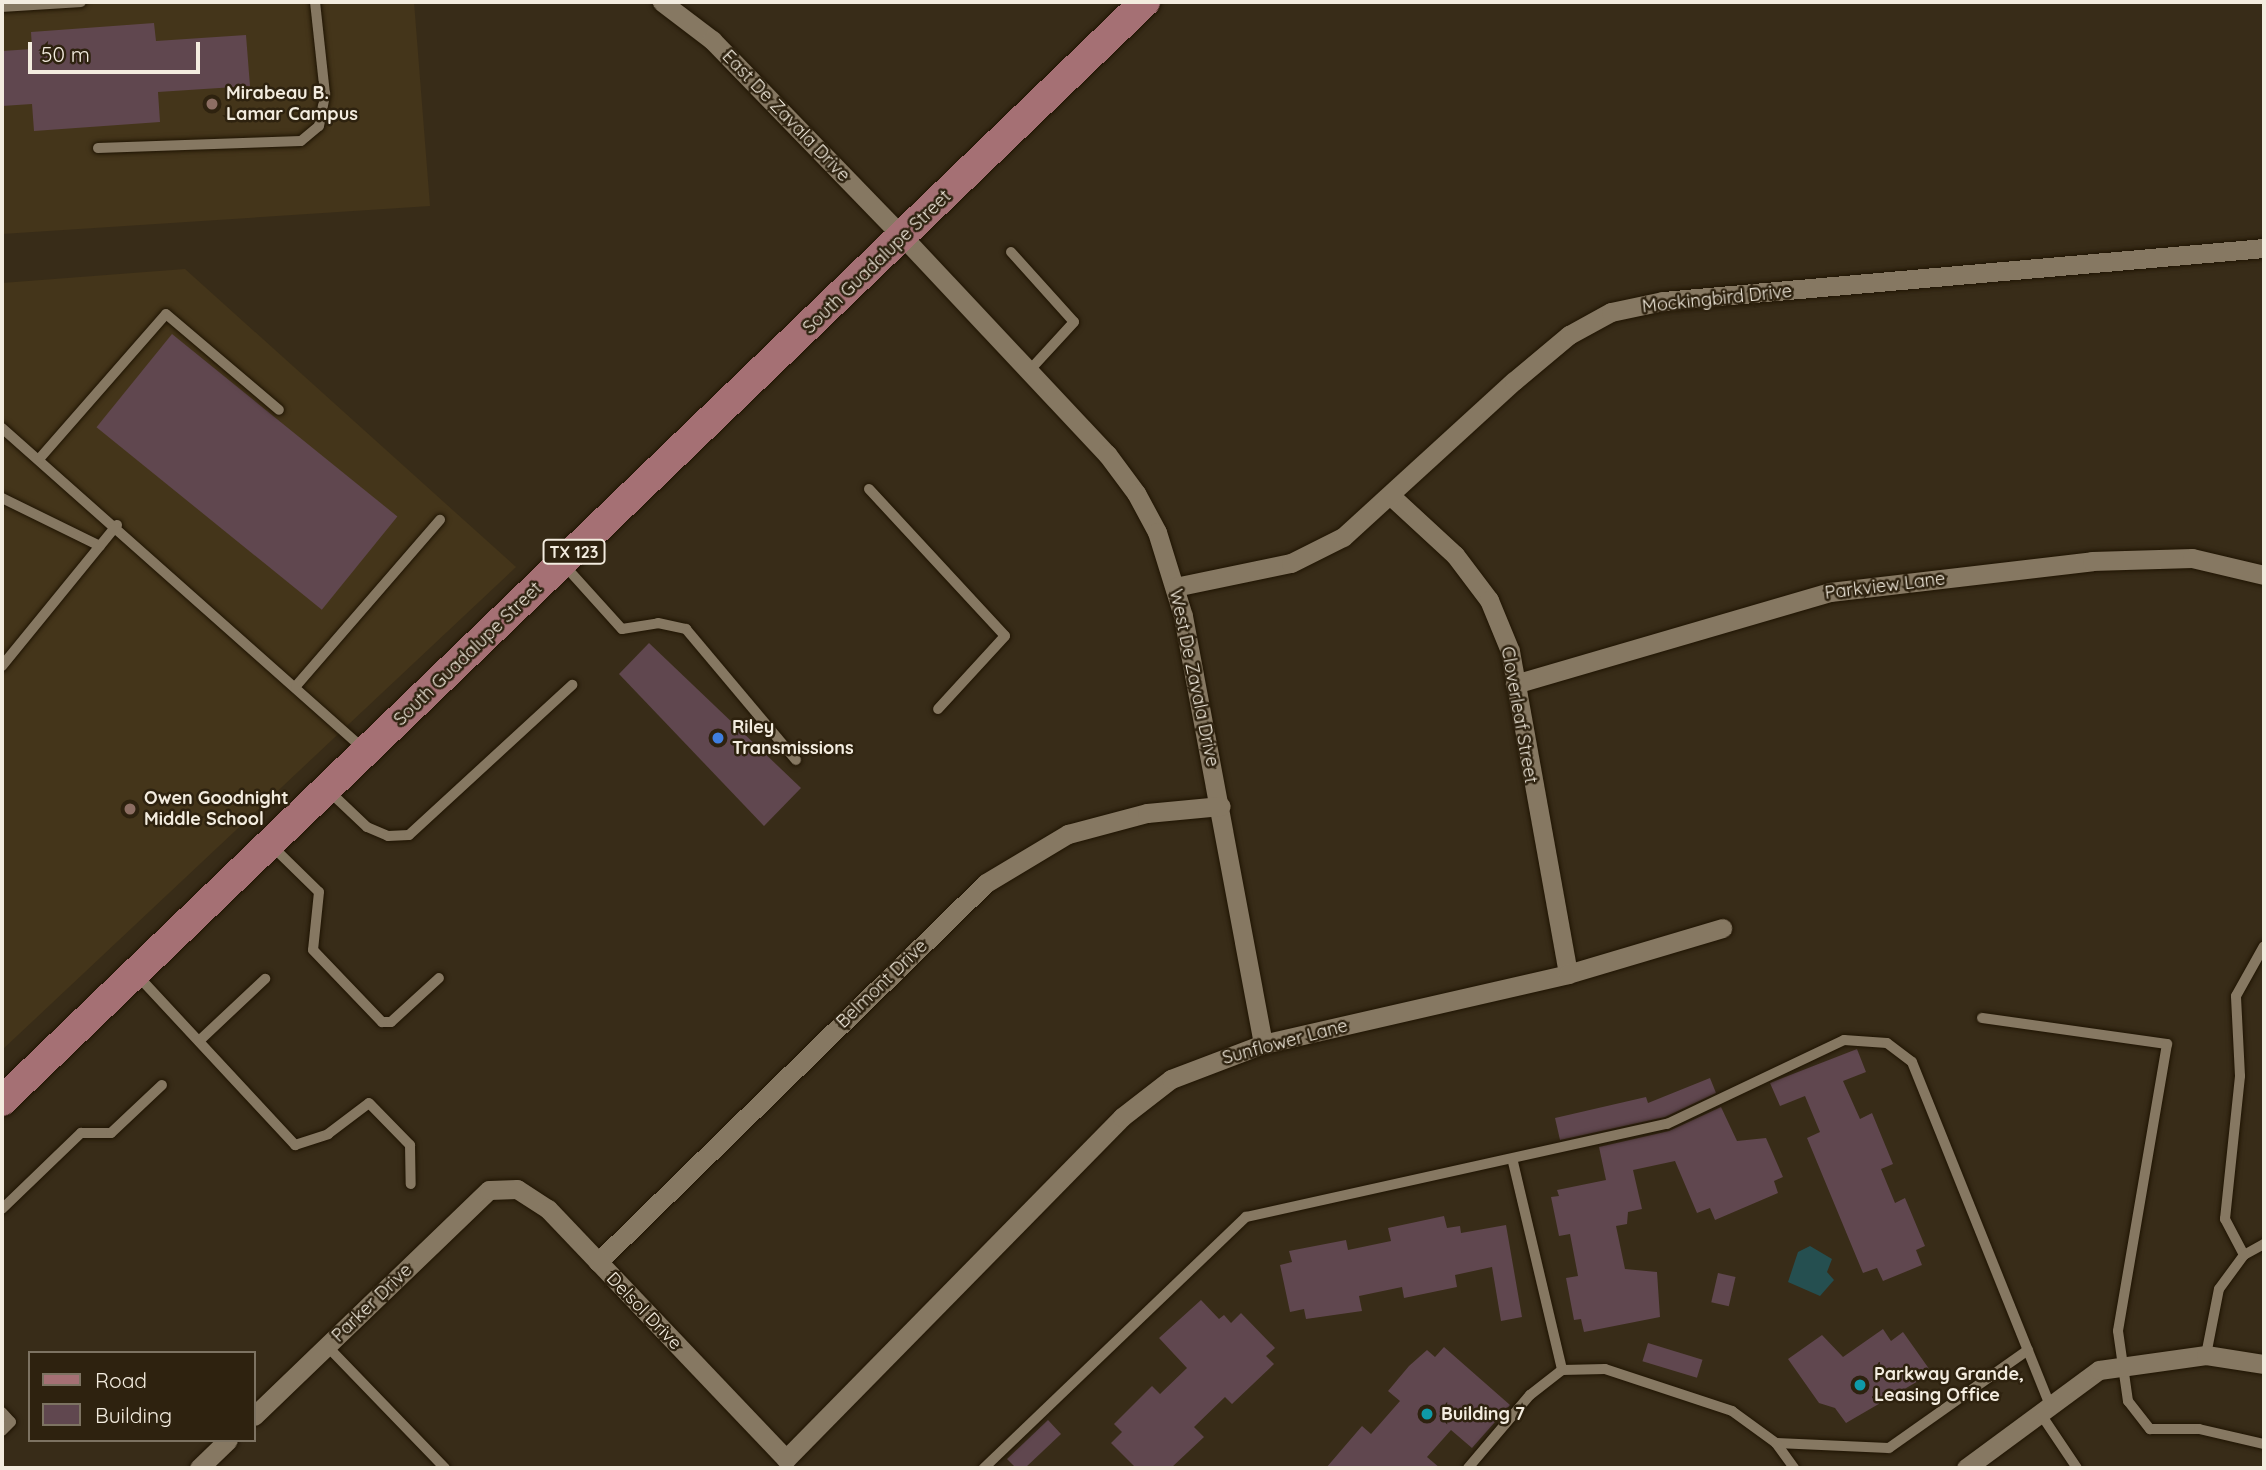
<!DOCTYPE html>
<html>
<head>
<meta charset="utf-8">
<style>
  body { margin:0 }
  #map { position:relative; width:2266px; height:1470px; overflow:hidden; background:#382c18; font-family:Quicksand,sans-serif }
  div>[style] { position:absolute }
  .built>* { inset:0; background:#44351a }
  .water>* { inset:0; background:#254f50 }
  .building>* { inset:0; background:#60474f; transform-origin:0 0 }
  .roads { filter:drop-shadow(0 0 2px #1f1403) drop-shadow(0 0 2px #1f1403) }
  .lane>* { height:10px; margin:-5px; padding:0 5px; transform-origin:5px; border-radius:5px; background:#867862 }
  .street>* { height:19px; margin:-9.5px; padding:0 9.5px; transform-origin:9.5px; border-radius:9.5px; background:#867862 }
  .primary>* { height:30px; margin:-15px; padding:0 15px; transform-origin:15px; border-radius:15px; background:#a57074 }
  .dots>* { width:19px; height:19px; translate:-50% -50%; box-sizing:border-box; border:4px solid #2e220f; border-radius:50% }
  span { translate:-50% -50%; white-space:nowrap; text-align:center; line-height:1.15; -webkit-text-stroke:5px #2e220f; paint-order:stroke }
  .shield-label span { padding:2px 5px; background:#2e220f; border:2px solid; border-radius:5px; -webkit-text-stroke-width:0 }
  .shield-label { font-size:16px; color:#f3ecdf; font-weight:700 }
  .poi-label { font-size:18px; color:#f3ecdf; font-weight:700 }
  .left { translate:0 -50%; text-align:left }
  .street-label { font-size:18px; color:#f3ecdf }
  .frame { position:absolute; inset:0; border:4px solid #f3ecdf; pointer-events:none }
  .legend { position:absolute; left:28px; top:1351px; width:228px; height:91px; box-sizing:border-box; background:#2e220f; border:2px solid #7d7362; margin:0; padding:9px 12px; list-style:none; font-size:21px; color:#f3ecdf }
  .legend li { display:flex; align-items:center; gap:14px; height:35px }
  .legend b { width:35px; border:2px solid #7d7362 }
  .scale { position:absolute; left:28px; top:42px; width:172px; height:32px; box-sizing:border-box; border:4px solid #f3ecdf; border-top:0; padding-left:9px; font-size:21px; line-height:24px; white-space:nowrap; color:#f3ecdf; -webkit-text-stroke:5px #2e220f; paint-order:stroke }
</style>
</head>
<body>
<div id="map">
  <div class="built">
    <i style="clip-path:polygon(2px 2px,414px 2px,430px 206px,2px 234px)"></i>
    <i style="clip-path:polygon(185px 269px,516px 567px,2px 1050px,2px 283px)"></i>
  </div>
  <div class="water">
    <i style="clip-path:polygon(1810px 1246px,1832px 1259px,1827px 1272px,1834px 1280px,1820px 1296px,1788px 1282px,1798px 1252px)"></i>
  </div>
  <div class="building">
    <i style="clip-path:polygon(154px 23px,156px 41px,246px 35px,250px 86px,158px 92px,160px 122px,34px 131px,32px 104px,2px 106px,2px 51px,32px 49px,31px 32px)"></i>
    <i style="left:172px;top:334px;width:290px;height:120px;rotate:39deg"></i>
    <i style="clip-path:polygon(649px 643px,801px 788px,764px 826px,619px 674px)"></i>
    <i style="clip-path:polygon(1857px 1049px,1866px 1072px,1843px 1081px,1860px 1119px,1872px 1113px,1893px 1164px,1881px 1169px,1895px 1203px,1905px 1198px,1925px 1246px,1916px 1250px,1922px 1265px,1883px 1281px,1877px 1268px,1863px 1273px,1807px 1138px,1820px 1132px,1805px 1096px,1780px 1106px,1770px 1083px)"></i>
    <i style="clip-path:polygon(1710px 1078px,1716px 1093px,1665px 1117px,1560px 1140px,1555px 1118px,1646px 1097px,1648px 1103px)"></i>
    <i style="clip-path:polygon(1721px 1107px,1737px 1141px,1766px 1138px,1783px 1177px,1774px 1181px,1778px 1193px,1715px 1220px,1710px 1208px,1697px 1213px,1675px 1161px,1633px 1170px,1642px 1209px,1628px 1212px,1627px 1224px,1616px 1226px,1625px 1269px,1657px 1272px,1660px 1317px,1584px 1332px,1581px 1319px,1574px 1320px,1566px 1278px,1578px 1276px,1570px 1234px,1559px 1236px,1551px 1197px,1559px 1196px,1557px 1190px,1606px 1180px,1599px 1147px,1669px 1131px)"></i>
    <i style="clip-path:polygon(1444px 1216px,1447px 1228px,1460px 1226px,1461px 1233px,1506px 1225px,1522px 1317px,1501px 1321px,1492px 1267px,1455px 1275px,1457px 1287px,1404px 1298px,1402px 1287px,1359px 1296px,1362px 1311px,1306px 1319px,1304px 1309px,1290px 1312px,1280px 1265px,1292px 1262px,1289px 1251px,1346px 1240px,1348px 1250px,1391px 1241px,1388px 1228px)"></i>
    <i style="left:1718px;top:1273px;width:18px;height:30px;rotate:13deg"></i>
    <i style="clip-path:polygon(1201px 1300px,1219px 1319px,1224px 1315px,1231px 1323px,1241px 1313px,1275px 1348px,1266px 1356px,1274px 1364px,1232px 1404px,1225px 1397px,1194px 1427px,1204px 1437px,1171px 1468px,1136px 1468px,1111px 1443px,1122px 1432px,1114px 1424px,1152px 1386px,1160px 1394px,1187px 1368px,1159px 1338px)"></i>
    <i style="clip-path:polygon(1883px 1329px,1891px 1341px,1903px 1332px,1932px 1373px,1846px 1423px,1835px 1408px,1819px 1403px,1788px 1359px,1822px 1335px,1843px 1357px)"></i>
    <i style="left:1648px;top:1343px;width:57px;height:19px;rotate:17deg"></i>
    <i style="clip-path:polygon(1444px 1347px,1510px 1405px,1472px 1448px,1451px 1430px,1427px 1457px,1440px 1468px,1326px 1468px,1362px 1426px,1371px 1434px,1400px 1401px,1388px 1391px,1409px 1366px,1427px 1350px,1435px 1357px)"></i>
    <i style="clip-path:polygon(1048px 1420px,1061px 1434px,1025px 1468px,1016px 1468px,1007px 1459px)"></i>
  </div>
  <div class="roads">
    <div class="lane">
      <i style="left:2px;top:7px;width:79px;rotate:-3.6deg"></i>
      <i style="left:98px;top:148px;width:203px;rotate:-2deg"></i>
      <i style="left:301px;top:141px;width:23px;rotate:-40deg"></i>
      <i style="left:319px;top:126px;width:33px;rotate:-79deg"></i>
      <i style="left:325px;top:94px;width:93px;rotate:-96.2deg"></i>
      <i style="left:1011px;top:252px;width:94px;rotate:48deg"></i>
      <i style="left:1074px;top:322px;width:67px;rotate:132.6deg"></i>
      <i style="left:2px;top:428px;width:484px;rotate:41.6deg"></i>
      <i style="left:40px;top:458px;width:191px;rotate:-48.8deg"></i>
      <i style="left:166px;top:314px;width:148px;rotate:40.3deg"></i>
      <i style="left:869px;top:489px;width:200px;rotate:47.2deg"></i>
      <i style="left:1005px;top:636px;width:99px;rotate:132.5deg"></i>
      <i style="left:2px;top:498px;width:109px;rotate:26.1deg"></i>
      <i style="left:565px;top:566px;width:85px;rotate:47.9deg"></i>
      <i style="left:622px;top:629px;width:36px;rotate:-9deg"></i>
      <i style="left:658px;top:623px;width:29px;rotate:12deg"></i>
      <i style="left:686px;top:629px;width:171px;rotate:50deg"></i>
      <i style="left:2px;top:666px;width:182px;rotate:-50.8deg"></i>
      <i style="left:296px;top:686px;width:220px;rotate:-49.1deg"></i>
      <i style="left:330px;top:792px;width:51px;rotate:43.4deg"></i>
      <i style="left:367px;top:827px;width:23px;rotate:23deg"></i>
      <i style="left:388px;top:836px;width:21px;rotate:-3deg"></i>
      <i style="left:409px;top:835px;width:222px;rotate:-42.6deg"></i>
      <i style="left:273px;top:847px;width:64px;rotate:44.4deg"></i>
      <i style="left:319px;top:892px;width:58px;rotate:95.9deg"></i>
      <i style="left:313px;top:950px;width:100px;rotate:46.2deg"></i>
      <i style="left:382px;top:1022px;width:9px"></i>
      <i style="left:391px;top:1022px;width:65px;rotate:-42.5deg"></i>
      <i style="left:138px;top:976px;width:231px;rotate:47.1deg"></i>
      <i style="left:295px;top:1145px;width:35px;rotate:-18deg"></i>
      <i style="left:328px;top:1134px;width:51px;rotate:-37.1deg"></i>
      <i style="left:369px;top:1103px;width:59px;rotate:45.7deg"></i>
      <i style="left:410px;top:1145px;width:39px;rotate:89deg"></i>
      <i style="left:1982px;top:1018px;width:187px;rotate:8deg"></i>
      <i style="left:2167px;top:1044px;width:291px;rotate:99.7deg"></i>
      <i style="left:2118px;top:1331px;width:71px;rotate:81.9deg"></i>
      <i style="left:2128px;top:1401px;width:36px;rotate:52deg"></i>
      <i style="left:2150px;top:1429px;width:49px"></i>
      <i style="left:2199px;top:1429px;width:67px;rotate:13deg"></i>
      <i style="left:199px;top:1041px;width:91px;rotate:-43.2deg"></i>
      <i style="left:1513px;top:1162px;width:214px;rotate:76.7deg"></i>
      <i style="left:2px;top:1209px;width:110px;rotate:-43.9deg"></i>
      <i style="left:81px;top:1133px;width:30px"></i>
      <i style="left:111px;top:1133px;width:70px;rotate:-43.3deg"></i>
      <i style="left:2244px;top:1255px;width:41px;rotate:-117.8deg"></i>
      <i style="left:2225px;top:1219px;width:144px;rotate:-84deg"></i>
      <i style="left:2240px;top:1076px;width:80px;rotate:-92.9deg"></i>
      <i style="left:2236px;top:996px;width:57px;rotate:-60.8deg"></i>
      <i style="left:327px;top:1346px;width:170px;rotate:46deg"></i>
      <i style="left:2206px;top:1355px;width:67px;rotate:-78.9deg"></i>
      <i style="left:2219px;top:1289px;width:42px;rotate:-53.7deg"></i>
      <i style="left:2244px;top:1255px;width:23px;rotate:-29deg"></i>
      <i style="left:2px;top:1412px;width:13px;rotate:48deg"></i>
      <i style="left:11px;top:1422px;width:13px;rotate:135deg"></i>
      <i style="left:2040px;top:1413px;width:66px;rotate:56.1deg"></i>
      <i style="left:1776px;top:1443px;width:113px;rotate:2.5deg"></i>
      <i style="left:1889px;top:1448px;width:170px;rotate:-35.2deg"></i>
      <i style="left:984px;top:1468px;width:363px;rotate:-43.8deg"></i>
      <i style="left:1246px;top:1217px;width:431px;rotate:-12.5deg"></i>
      <i style="left:1667px;top:1124px;width:196px;rotate:-25.4deg"></i>
      <i style="left:1844px;top:1040px;width:43px;rotate:4deg"></i>
      <i style="left:1887px;top:1043px;width:31px;rotate:37deg"></i>
      <i style="left:1912px;top:1062px;width:371px;rotate:68.1deg"></i>
      <i style="left:1468px;top:1468px;width:96px;rotate:-49.7deg"></i>
      <i style="left:1530px;top:1395px;width:41px;rotate:-38deg"></i>
      <i style="left:1562px;top:1370px;width:43px;rotate:-1.3deg"></i>
      <i style="left:1605px;top:1369px;width:134px;rotate:18.3deg"></i>
      <i style="left:1732px;top:1411px;width:54px;rotate:36deg"></i>
      <i style="left:1776px;top:1443px;width:31px;rotate:54deg"></i>
    </div>
    <div class="street">
      <i style="left:662px;top:2px;width:63px;rotate:37.2deg"></i>
      <i style="left:712px;top:40px;width:274px;rotate:45.9deg"></i>
      <i style="left:903px;top:237px;width:298px;rotate:46.8deg"></i>
      <i style="left:1107px;top:454px;width:49px;rotate:53.4deg"></i>
      <i style="left:1136px;top:493px;width:44px;rotate:61.7deg"></i>
      <i style="left:1157px;top:532px;width:88px;rotate:72.8deg"></i>
      <i style="left:1183px;top:616px;width:435px;rotate:79.4deg"></i>
      <i style="left:1391px;top:496px;width:87px;rotate:42.7deg"></i>
      <i style="left:1455px;top:555px;width:56px;rotate:52.9deg"></i>
      <i style="left:1489px;top:600px;width:55px;rotate:67.6deg"></i>
      <i style="left:1510px;top:651px;width:328px;rotate:79.8deg"></i>
      <i style="left:1175px;top:587px;width:118px;rotate:-11.7deg"></i>
      <i style="left:1291px;top:563px;width:58px;rotate:-26.6deg"></i>
      <i style="left:1343px;top:537px;width:231px;rotate:-42.4deg"></i>
      <i style="left:1514px;top:381px;width:72px;rotate:-39.9deg"></i>
      <i style="left:1569px;top:335px;width:48px;rotate:-28.7deg"></i>
      <i style="left:1611px;top:312px;width:53px;rotate:-11.9deg"></i>
      <i style="left:1663px;top:301px;width:603px;rotate:-5.04deg"></i>
      <i style="left:1515px;top:684px;width:328px;rotate:-16.3deg"></i>
      <i style="left:1830px;top:592px;width:264px;rotate:-6.7deg"></i>
      <i style="left:2092px;top:561px;width:100px;rotate:-1.7deg"></i>
      <i style="left:2192px;top:558px;width:74px;rotate:13.3deg"></i>
      <i style="left:598px;top:1262px;width:542px;rotate:-44.33deg"></i>
      <i style="left:986px;top:883px;width:96px;rotate:-30.9deg"></i>
      <i style="left:1068px;top:834px;width:82px;rotate:-14.9deg"></i>
      <i style="left:1147px;top:813px;width:74px;rotate:-5.4deg"></i>
      <i style="left:254px;top:1416px;width:326px;rotate:-43.9deg"></i>
      <i style="left:489px;top:1190px;width:28px;rotate:-2deg"></i>
      <i style="left:517px;top:1189px;width:37px;rotate:33deg"></i>
      <i style="left:548px;top:1209px;width:345px;rotate:46.4deg"></i>
      <i style="left:786px;top:1459px;width:479px;rotate:-45.5deg"></i>
      <i style="left:1122px;top:1117px;width:62px;rotate:-37.8deg"></i>
      <i style="left:1171px;top:1079px;width:98px;rotate:-20.8deg"></i>
      <i style="left:1263px;top:1044px;width:313px;rotate:-12.9deg"></i>
      <i style="left:1568px;top:974px;width:161px;rotate:-16.6deg"></i>
      <i style="left:199px;top:1468px;width:40px;rotate:-44deg"></i>
      <i style="left:1966px;top:1468px;width:165px;rotate:-36.4deg"></i>
      <i style="left:2099px;top:1370px;width:108px;rotate:-8deg"></i>
      <i style="left:2206px;top:1355px;width:59px;rotate:8.8deg"></i>
    </div>
    <div class="primary">
      <i style="left:2px;top:1101px;width:1586px;rotate:-43.88deg"></i>
    </div>
  </div>
  <div class="dots">
    <i style="left:212px;top:104px;background:#8d6e63"></i>
    <i style="left:718px;top:738px;background:#3f7fe0"></i>
    <i style="left:130px;top:809px;background:#8d6e63"></i>
    <i style="left:1860px;top:1385px;background:#0f9aa8"></i>
    <i style="left:1427px;top:1414px;background:#0f9aa8"></i>
  </div>
  <div class="shield-label">
    <span style="left:574px;top:552px">TX 123</span>
  </div>
  <div class="poi-label">
    <span class="left" style="left:226px;top:104px">Mirabeau B.<br>Lamar Campus</span>
    <span class="left" style="left:732px;top:738px">Riley<br>Transmissions</span>
    <span class="left" style="left:144px;top:809px">Owen Goodnight<br>Middle School</span>
    <span class="left" style="left:1874px;top:1385px">Parkway Grande,<br>Leasing Office</span>
    <span class="left" style="left:1441px;top:1414px">Building 7</span>
  </div>
  <div class="street-label">
    <span style="left:786px;top:116px;rotate:46deg">East De Zavala Drive</span>
    <span style="left:877px;top:262px;rotate:-44deg">South Guadalupe Street</span>
    <span style="left:1717px;top:299px;rotate:-6deg">Mockingbird Drive</span>
    <span style="left:1885px;top:586px;rotate:-7deg">Parkview Lane</span>
    <span style="left:468px;top:654px;rotate:-44deg">South Guadalupe Street</span>
    <span style="left:1194px;top:678px;rotate:78deg">West De Zavala Drive</span>
    <span style="left:1519px;top:715px;rotate:80deg">Cloverleaf Street</span>
    <span style="left:882px;top:984px;rotate:-44deg">Belmont Drive</span>
    <span style="left:1285px;top:1042px;rotate:-15deg">Sunflower Lane</span>
    <span style="left:372px;top:1303px;rotate:-44deg">Parker Drive</span>
    <span style="left:644px;top:1311px;rotate:46deg">Delsol Drive</span>
  </div>
  <div class="frame"></div>
  <ul class="legend">
  <li><b style="height:9px;background:#a57074"></b>Road</li>
  <li><b style="height:19px;background:#60474f"></b>Building</li>
  </ul>
  <div class="scale">50 m</div>
</div>
</body>
</html>
